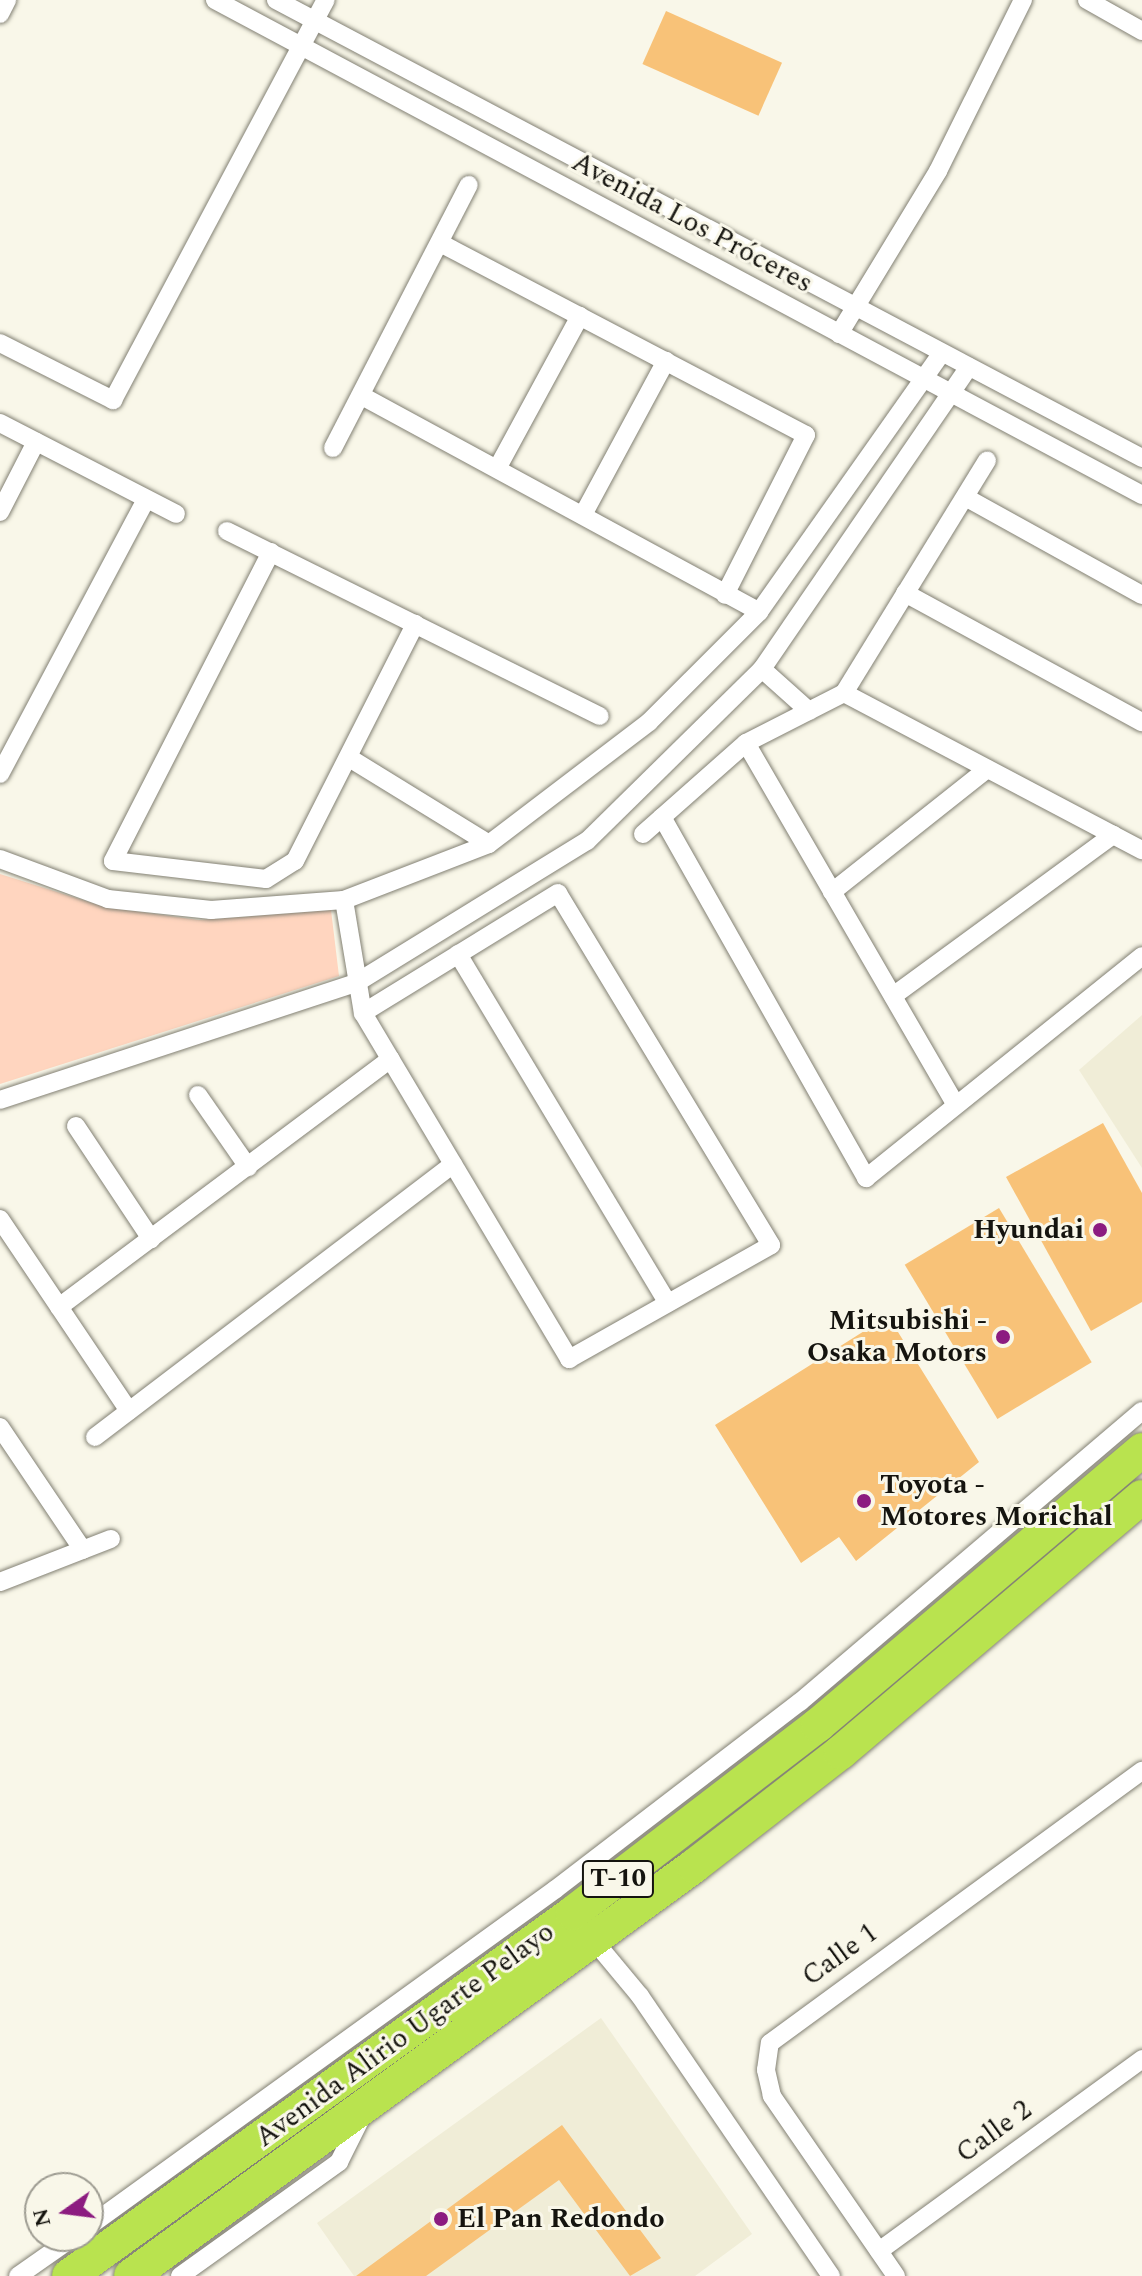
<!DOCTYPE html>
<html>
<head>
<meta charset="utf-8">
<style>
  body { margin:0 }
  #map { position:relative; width:1142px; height:2276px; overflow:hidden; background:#f9f7e9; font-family:Spectral,serif }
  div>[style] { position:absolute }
  .built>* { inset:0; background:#f0edd7 }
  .green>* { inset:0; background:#ffd5bf }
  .building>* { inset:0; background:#f8c278; transform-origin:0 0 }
  .roads { filter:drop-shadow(0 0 2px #828073) drop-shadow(0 0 2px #828073) }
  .street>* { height:18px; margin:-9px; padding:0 9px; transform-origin:9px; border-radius:9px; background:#fff }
  .highway>* { height:34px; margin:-17px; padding:0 17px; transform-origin:17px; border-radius:17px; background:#b9e34f }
  .dots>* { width:22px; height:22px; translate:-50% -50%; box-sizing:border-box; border:4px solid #f9f7e9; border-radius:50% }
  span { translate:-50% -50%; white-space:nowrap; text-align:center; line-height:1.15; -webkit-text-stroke:6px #f9f7e9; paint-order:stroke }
  .shield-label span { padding:2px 6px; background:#f9f7e9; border:2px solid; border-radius:6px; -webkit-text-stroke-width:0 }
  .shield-label { font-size:26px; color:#15140f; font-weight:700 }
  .street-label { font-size:28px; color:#15140f }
  .poi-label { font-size:28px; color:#15140f; font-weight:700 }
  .right { translate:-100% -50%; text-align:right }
  .left { translate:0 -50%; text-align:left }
  .north { position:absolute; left:24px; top:2172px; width:80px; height:80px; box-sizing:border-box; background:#f9f7e9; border:2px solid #9e9c92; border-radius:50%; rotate:256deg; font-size:22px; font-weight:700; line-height:32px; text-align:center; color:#15140f }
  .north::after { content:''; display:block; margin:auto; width:28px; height:36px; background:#8c1c80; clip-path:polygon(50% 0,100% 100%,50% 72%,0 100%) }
</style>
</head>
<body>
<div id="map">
  <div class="built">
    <i style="clip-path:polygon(1142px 1015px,1142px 1168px,1079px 1070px)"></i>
    <i style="clip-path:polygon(601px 2018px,752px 2234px,695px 2276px,354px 2276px,317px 2223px)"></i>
  </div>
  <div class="green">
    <i style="clip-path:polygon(0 874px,105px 907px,199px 920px,331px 910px,339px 976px,0 1084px)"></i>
  </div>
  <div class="building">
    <i style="left:666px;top:11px;width:127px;height:58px;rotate:24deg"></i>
    <i style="clip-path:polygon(1103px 1123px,1142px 1193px,1142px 1302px,1091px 1331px,1006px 1177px)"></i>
    <i style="left:999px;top:1208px;width:180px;height:110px;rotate:59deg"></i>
    <i style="clip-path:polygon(888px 1316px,979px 1462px,856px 1561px,839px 1537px,801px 1563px,715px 1425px)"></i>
    <i style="clip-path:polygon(562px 2125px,661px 2258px,630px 2276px,559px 2180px,426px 2276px,356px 2276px)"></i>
  </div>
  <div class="roads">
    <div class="street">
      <i style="left:215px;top:0;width:1051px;rotate:28.1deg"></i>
      <i style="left:276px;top:0;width:980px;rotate:27.87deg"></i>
      <i style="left:1087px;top:0;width:63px;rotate:29.4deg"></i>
      <i style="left:0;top:14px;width:16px;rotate:-63deg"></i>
      <i style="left:442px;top:244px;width:411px;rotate:27.7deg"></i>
      <i style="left:806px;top:435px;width:179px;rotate:116.9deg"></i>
      <i style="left:839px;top:334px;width:191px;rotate:-58.7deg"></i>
      <i style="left:938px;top:171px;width:191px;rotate:-63.6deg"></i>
      <i style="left:0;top:343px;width:127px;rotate:26.8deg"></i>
      <i style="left:113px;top:400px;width:453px;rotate:-62deg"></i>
      <i style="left:362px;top:396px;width:452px;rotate:28.5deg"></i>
      <i style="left:0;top:423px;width:198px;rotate:27.3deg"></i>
      <i style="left:333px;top:448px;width:296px;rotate:-62.7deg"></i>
      <i style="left:498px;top:467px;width:172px;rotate:-61.5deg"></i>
      <i style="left:965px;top:497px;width:202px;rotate:29deg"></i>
      <i style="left:0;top:512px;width:79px;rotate:-62.8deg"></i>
      <i style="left:584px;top:513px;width:173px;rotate:-61.7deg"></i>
      <i style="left:227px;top:531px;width:416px;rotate:26.4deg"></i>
      <i style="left:271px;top:552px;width:347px;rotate:117.1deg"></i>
      <i style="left:113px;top:861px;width:154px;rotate:6.7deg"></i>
      <i style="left:266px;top:879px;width:34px;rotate:-32deg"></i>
      <i style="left:295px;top:861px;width:266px;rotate:-63.1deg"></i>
      <i style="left:905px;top:593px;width:270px;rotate:28.6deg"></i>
      <i style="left:762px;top:669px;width:63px;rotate:41.8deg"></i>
      <i style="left:844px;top:693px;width:337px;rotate:27.8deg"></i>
      <i style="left:746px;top:743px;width:417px;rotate:59.9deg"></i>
      <i style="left:351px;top:759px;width:162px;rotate:31.6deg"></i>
      <i style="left:0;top:774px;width:311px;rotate:-62deg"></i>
      <i style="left:662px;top:817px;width:415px;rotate:60.5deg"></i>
      <i style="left:866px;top:1178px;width:354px;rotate:-38.8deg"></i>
      <i style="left:643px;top:834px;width:137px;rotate:-41.5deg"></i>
      <i style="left:746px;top:743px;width:110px;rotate:-27deg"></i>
      <i style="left:844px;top:693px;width:273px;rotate:-58.4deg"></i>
      <i style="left:0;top:859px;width:115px;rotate:20.3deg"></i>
      <i style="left:108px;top:899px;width:104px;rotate:6.1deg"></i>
      <i style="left:211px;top:910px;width:133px;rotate:-4.3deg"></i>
      <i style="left:344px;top:900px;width:155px;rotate:-21.1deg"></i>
      <i style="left:489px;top:844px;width:201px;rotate:-37.3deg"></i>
      <i style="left:649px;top:722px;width:156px;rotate:-45deg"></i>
      <i style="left:759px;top:612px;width:317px;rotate:-54.8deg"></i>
      <i style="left:832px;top:892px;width:198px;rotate:-38.4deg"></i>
      <i style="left:344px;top:900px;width:115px;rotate:80.5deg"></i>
      <i style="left:363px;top:1013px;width:403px;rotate:59.2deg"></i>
      <i style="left:569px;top:1359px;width:232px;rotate:-29.4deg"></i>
      <i style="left:771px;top:1245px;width:411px;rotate:-121.2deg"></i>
      <i style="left:558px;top:893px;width:229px;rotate:148.4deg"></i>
      <i style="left:458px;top:954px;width:407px;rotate:59deg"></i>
      <i style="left:893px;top:996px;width:273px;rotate:-36.2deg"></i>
      <i style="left:198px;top:1095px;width:88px;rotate:55.2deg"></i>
      <i style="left:0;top:1100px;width:375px;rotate:-18.2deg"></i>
      <i style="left:356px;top:983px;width:271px;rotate:-31.6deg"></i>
      <i style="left:587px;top:841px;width:245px;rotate:-44.5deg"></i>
      <i style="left:762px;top:669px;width:366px;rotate:-55.6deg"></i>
      <i style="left:76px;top:1126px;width:136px;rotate:56.4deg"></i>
      <i style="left:0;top:1219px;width:231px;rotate:56.1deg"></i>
      <i style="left:59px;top:1307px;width:414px;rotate:-36.8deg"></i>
      <i style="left:0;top:1427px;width:148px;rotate:56deg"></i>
      <i style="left:95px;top:1437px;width:450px;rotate:-37.3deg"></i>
      <i style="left:0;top:1582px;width:119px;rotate:-21.2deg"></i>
      <i style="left:595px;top:1942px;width:70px;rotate:50.2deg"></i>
      <i style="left:640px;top:1996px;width:339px;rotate:55.7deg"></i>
      <i style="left:88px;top:2227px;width:577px;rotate:-35.84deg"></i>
      <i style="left:556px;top:1889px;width:307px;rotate:-37.5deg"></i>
      <i style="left:800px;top:1702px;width:449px;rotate:-40.4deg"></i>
      <i style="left:879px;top:2251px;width:326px;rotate:-36.1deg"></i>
      <i style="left:18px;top:2276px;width:70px;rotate:-35.1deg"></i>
      <i style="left:180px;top:2276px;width:196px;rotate:-35.6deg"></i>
      <i style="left:339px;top:2162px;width:54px;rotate:-63.4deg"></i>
      <i style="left:896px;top:2276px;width:219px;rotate:-124.6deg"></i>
      <i style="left:772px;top:2096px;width:27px;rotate:-103deg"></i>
      <i style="left:766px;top:2070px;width:27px;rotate:-82deg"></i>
      <i style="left:770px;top:2043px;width:461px;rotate:-36.2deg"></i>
    </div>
    <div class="highway">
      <i style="left:69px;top:2276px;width:621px;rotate:-35.76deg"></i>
      <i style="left:573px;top:1913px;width:309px;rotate:-37.5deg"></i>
      <i style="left:818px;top:1725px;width:425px;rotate:-40.3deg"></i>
      <i style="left:131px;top:2276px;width:696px;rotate:-36.06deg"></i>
      <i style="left:694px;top:1866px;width:186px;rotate:-37.8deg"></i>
      <i style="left:841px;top:1752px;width:394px;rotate:-40.3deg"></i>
    </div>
  </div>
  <div class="dots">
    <i style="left:1100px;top:1230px;background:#8c1c80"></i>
    <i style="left:1003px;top:1337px;background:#8c1c80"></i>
    <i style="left:864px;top:1501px;background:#8c1c80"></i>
    <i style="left:441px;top:2219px;background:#8c1c80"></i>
  </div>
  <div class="shield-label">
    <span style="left:618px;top:1879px">T-10</span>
  </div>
  <div class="street-label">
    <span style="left:692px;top:223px;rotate:28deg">Avenida Los Próceres</span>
    <span style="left:840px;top:1955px;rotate:-36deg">Calle 1</span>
    <span style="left:405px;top:2035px;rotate:-36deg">Avenida Alirio Ugarte Pelayo</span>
    <span style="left:994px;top:2132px;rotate:-36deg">Calle 2</span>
  </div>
  <div class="poi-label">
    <span class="right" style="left:1084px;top:1230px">Hyundai</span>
    <span class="right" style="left:987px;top:1337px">Mitsubishi -<br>Osaka Motors</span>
    <span class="left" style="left:880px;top:1501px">Toyota -<br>Motores Morichal</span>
    <span class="left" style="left:457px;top:2219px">El Pan Redondo</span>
  </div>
  <div class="north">N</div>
</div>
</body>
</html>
